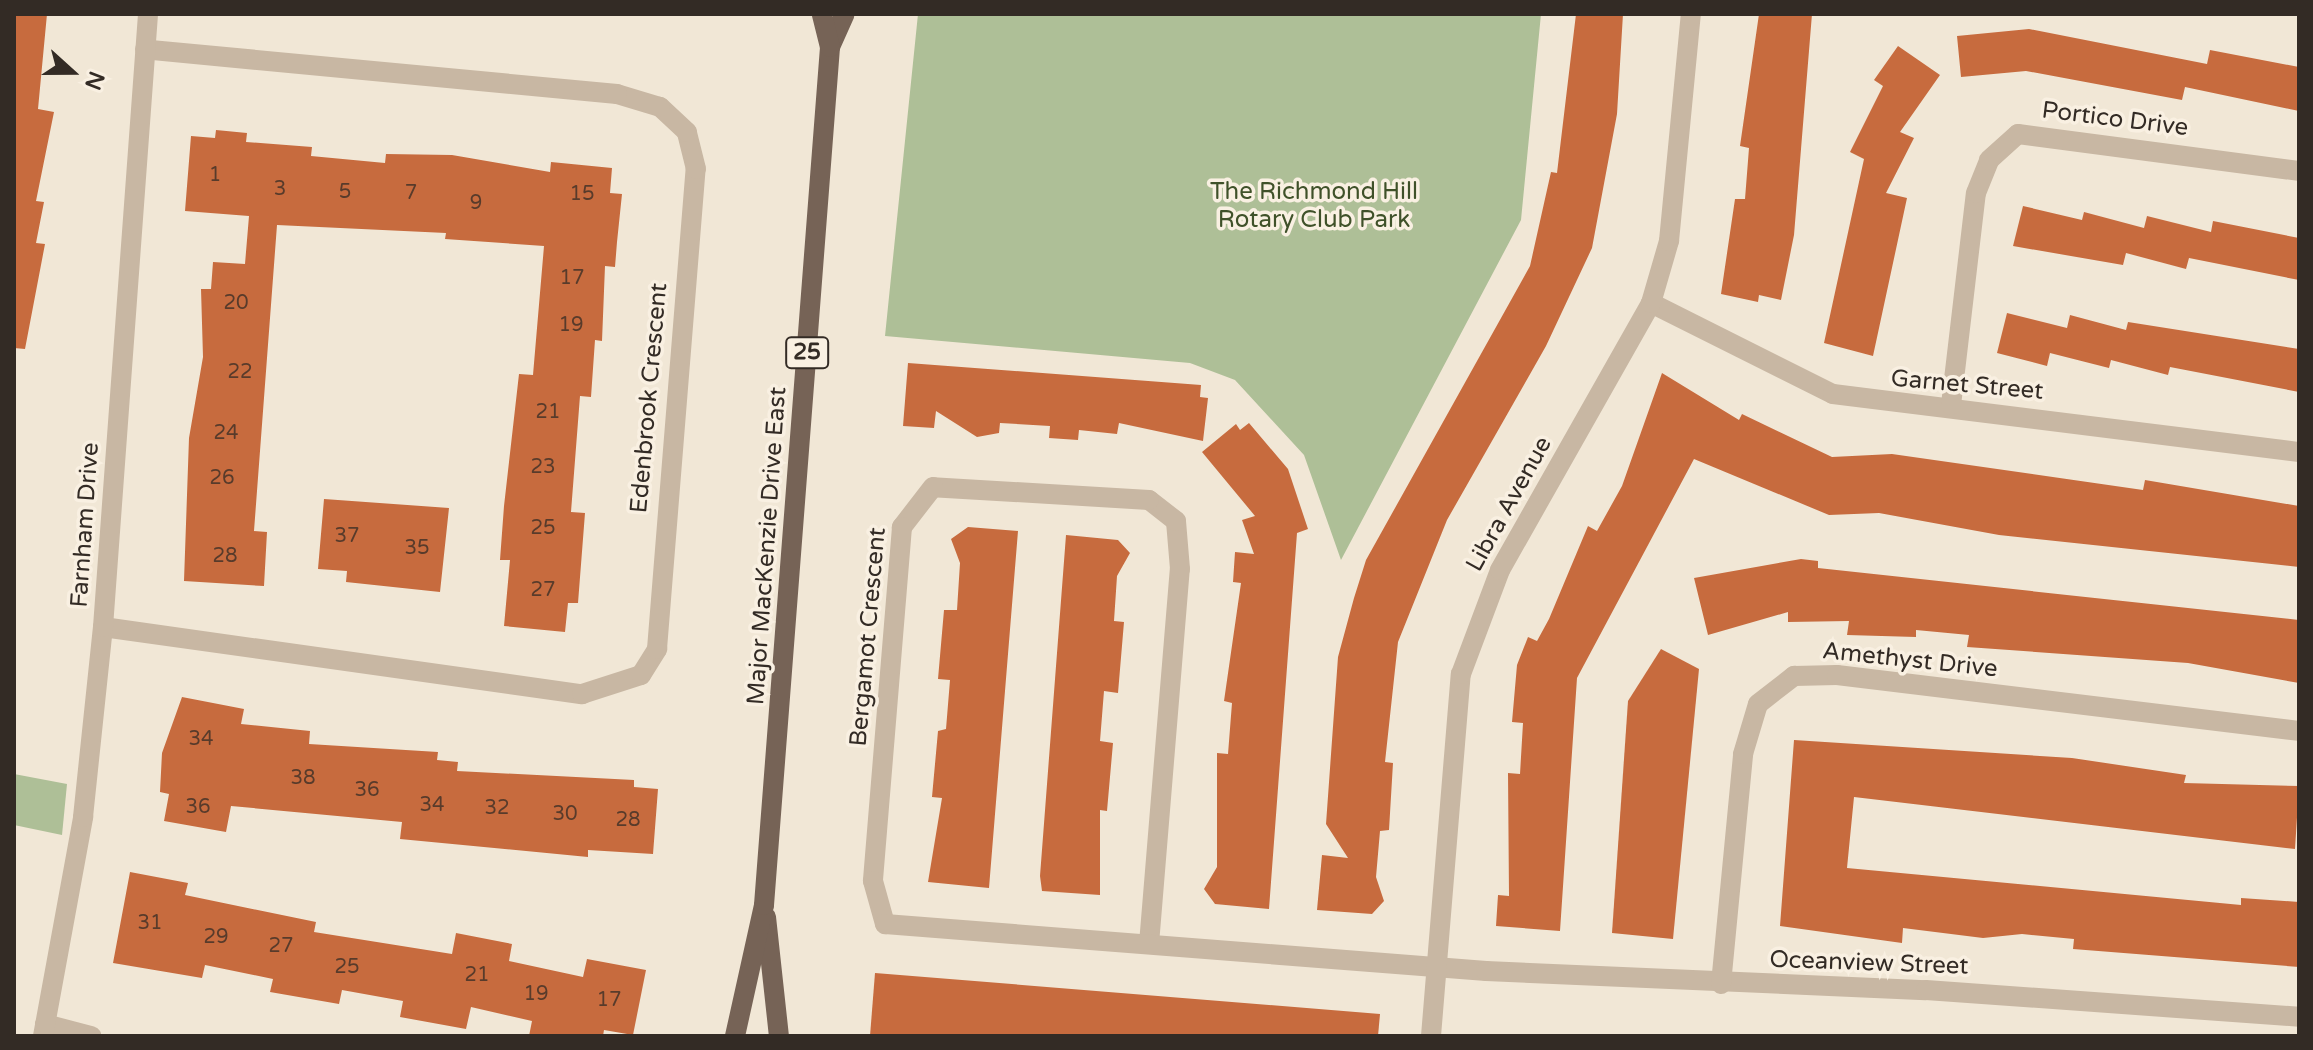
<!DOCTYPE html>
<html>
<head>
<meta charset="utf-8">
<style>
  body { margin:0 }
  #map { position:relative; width:2313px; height:1050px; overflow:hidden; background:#f1e7d6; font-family:"Varela Round",sans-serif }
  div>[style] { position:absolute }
  .green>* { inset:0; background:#aebf97 }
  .building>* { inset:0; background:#c76b3e }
  .minor>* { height:20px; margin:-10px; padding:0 10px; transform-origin:10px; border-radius:10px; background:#c8b7a3 }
  .major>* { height:20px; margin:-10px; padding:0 10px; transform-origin:10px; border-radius:10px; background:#766356 }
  span { translate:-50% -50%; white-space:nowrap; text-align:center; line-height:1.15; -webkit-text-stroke:7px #f9f0e2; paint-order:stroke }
  .number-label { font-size:20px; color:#583b2b }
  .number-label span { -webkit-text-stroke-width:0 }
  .shield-label span { padding:2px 6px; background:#f9f0e2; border:2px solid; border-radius:6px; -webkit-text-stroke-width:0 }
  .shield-label { font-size:22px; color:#332b25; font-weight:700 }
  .street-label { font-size:24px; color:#332b25 }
  .park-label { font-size:24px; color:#3f5129 }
  .frame { position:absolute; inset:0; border:16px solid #332b25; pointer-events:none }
  .north { position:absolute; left:32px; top:32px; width:80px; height:80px; -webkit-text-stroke:6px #f9f0e2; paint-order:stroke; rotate:111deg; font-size:22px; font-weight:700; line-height:32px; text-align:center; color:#332b25 }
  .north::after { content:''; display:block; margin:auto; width:28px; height:36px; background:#332b25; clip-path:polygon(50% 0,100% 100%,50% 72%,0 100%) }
</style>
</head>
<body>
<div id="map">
  <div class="green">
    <i style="clip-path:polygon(918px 14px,1541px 14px,1521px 220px,1341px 560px,1304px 455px,1235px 380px,1190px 363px,885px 336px)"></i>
    <i style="clip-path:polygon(14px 774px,67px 784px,62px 835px,14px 825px)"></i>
  </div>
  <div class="building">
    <i style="clip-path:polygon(14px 14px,47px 14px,38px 109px,54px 112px,36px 201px,44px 202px,36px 243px,45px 244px,25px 349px,14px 348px)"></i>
    <i style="clip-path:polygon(1576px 14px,1623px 14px,1617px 114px,1592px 248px,1546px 346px,1447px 520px,1398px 642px,1385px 762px,1393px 763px,1389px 830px,1380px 831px,1376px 877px,1384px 901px,1372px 914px,1317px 910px,1322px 855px,1348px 858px,1326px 824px,1338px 657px,1354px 598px,1366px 560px,1530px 266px,1551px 172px,1557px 173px)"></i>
    <i style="clip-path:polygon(1759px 14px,1812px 14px,1794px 235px,1781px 300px,1759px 295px,1758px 302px,1721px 294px,1735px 199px,1745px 199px,1749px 148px,1740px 146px)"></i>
    <i style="clip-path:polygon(2029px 29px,2207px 64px,2210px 50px,2299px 67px,2299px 111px,2185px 87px,2182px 100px,2026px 71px,1961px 77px,1957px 36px)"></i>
    <i style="clip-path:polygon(1898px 46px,1940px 75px,1900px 132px,1914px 138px,1886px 193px,1907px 198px,1873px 356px,1824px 343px,1864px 159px,1850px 152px,1883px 86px,1874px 80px)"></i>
    <i style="clip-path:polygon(216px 130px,247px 133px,246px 142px,312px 147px,311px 156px,385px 163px,386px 154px,452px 155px,550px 172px,551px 162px,612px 168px,610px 193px,622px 194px,617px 242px,615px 267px,605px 266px,602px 341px,595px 340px,591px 397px,580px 396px,571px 512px,585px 513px,578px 603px,568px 603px,565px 632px,504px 626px,510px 560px,500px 560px,504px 506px,519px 374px,533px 375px,544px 246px,445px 239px,446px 233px,277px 225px,254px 531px,267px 532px,264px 586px,184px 581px,189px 438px,203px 357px,201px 289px,211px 289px,213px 262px,245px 264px,249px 216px,185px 211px,191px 136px,215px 138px)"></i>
    <i style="clip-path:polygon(2023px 206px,2082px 220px,2084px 212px,2144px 228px,2147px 216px,2211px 232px,2213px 221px,2299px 238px,2299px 280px,2189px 258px,2186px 269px,2126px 253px,2123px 265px,2013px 246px)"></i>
    <i style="clip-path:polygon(2007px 313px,2067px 328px,2070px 315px,2126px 330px,2128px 322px,2299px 349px,2299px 392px,2170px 367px,2168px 375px,2111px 360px,2109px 368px,2050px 353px,2047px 366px,1997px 353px)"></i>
    <i style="clip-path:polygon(908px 363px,1201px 385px,1200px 397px,1208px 398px,1203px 441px,1119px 423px,1117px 434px,1079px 430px,1078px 440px,1049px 438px,1050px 426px,1000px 423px,999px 433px,977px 437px,936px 411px,934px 428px,903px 426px)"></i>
    <i style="clip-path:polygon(1662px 373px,1739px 420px,1742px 414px,1832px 457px,1892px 454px,2143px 490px,2145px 480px,2299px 506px,2299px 567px,1999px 535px,1879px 513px,1829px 515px,1694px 459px,1577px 678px,1560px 931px,1496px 926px,1498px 895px,1509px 896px,1508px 773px,1520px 774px,1523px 723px,1512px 722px,1517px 665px,1528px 637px,1537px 641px,1549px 619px,1588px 526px,1597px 531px,1622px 486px)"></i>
    <i style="clip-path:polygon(1249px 423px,1288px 469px,1308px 529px,1297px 533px,1269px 909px,1215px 904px,1204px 889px,1217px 867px,1217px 753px,1228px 754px,1232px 703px,1224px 701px,1241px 583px,1233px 582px,1235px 552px,1254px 554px,1242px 520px,1255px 516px,1202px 452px,1236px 424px,1240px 430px)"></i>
    <i style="clip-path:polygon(324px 499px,449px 508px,440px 592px,346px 582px,347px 571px,318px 569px)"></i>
    <i style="clip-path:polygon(968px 527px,1018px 531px,989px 888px,928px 882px,942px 798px,932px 797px,938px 731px,946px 729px,950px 680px,938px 679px,944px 610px,957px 610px,960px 563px,951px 539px)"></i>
    <i style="clip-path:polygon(1066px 535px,1118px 540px,1130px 553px,1117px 576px,1114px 621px,1124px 622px,1118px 693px,1104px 691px,1100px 741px,1113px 743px,1107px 811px,1100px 810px,1100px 895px,1042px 891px,1040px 876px)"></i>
    <i style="clip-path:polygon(1801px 559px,1818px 561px,1818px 568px,2299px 620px,2299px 683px,2188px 663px,1967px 647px,1969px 635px,1916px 630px,1916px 637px,1847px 635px,1849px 621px,1788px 622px,1788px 612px,1708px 635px,1694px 578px)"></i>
    <i style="clip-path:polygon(1661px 649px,1699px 669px,1673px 939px,1612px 933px,1628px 701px)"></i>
    <i style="clip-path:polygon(182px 697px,244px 709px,241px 724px,310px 731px,309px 744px,438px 752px,437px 760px,458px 762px,457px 771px,634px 780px,634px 787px,658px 789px,653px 854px,588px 850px,588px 857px,400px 839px,402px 822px,231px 806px,226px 832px,164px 821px,169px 794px,160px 792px,162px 753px)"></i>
    <i style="clip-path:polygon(1794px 740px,2072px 758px,2186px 775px,2184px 783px,2299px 786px,2295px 849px,1854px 797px,1847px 868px,2241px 905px,2241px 898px,2299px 902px,2299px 967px,2073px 949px,2074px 939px,2022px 934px,1983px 938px,1903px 928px,1902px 943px,1780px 926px)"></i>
    <i style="clip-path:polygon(130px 872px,188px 883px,185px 895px,316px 922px,314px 932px,452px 954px,456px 933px,512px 944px,509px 961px,583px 977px,587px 959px,646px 970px,633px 1035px,604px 1030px,603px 1036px,529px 1036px,532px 1021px,471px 1007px,466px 1029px,400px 1017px,403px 1001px,342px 990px,339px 1004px,270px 992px,273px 979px,205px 965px,202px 978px,113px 963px)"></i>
    <i style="clip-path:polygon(875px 973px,1380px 1014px,1378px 1036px,870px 1036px)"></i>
  </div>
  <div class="minor">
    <i style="left:1651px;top:303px;width:203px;rotate:26.6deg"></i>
    <i style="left:1833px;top:394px;width:470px;rotate:7.1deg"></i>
    <i style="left:1951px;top:405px;width:213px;rotate:-83.3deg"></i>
    <i style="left:1976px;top:193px;width:35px;rotate:-68deg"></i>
    <i style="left:1989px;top:160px;width:39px;rotate:-42deg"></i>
    <i style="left:2018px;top:134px;width:283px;rotate:7.5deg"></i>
    <i style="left:103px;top:627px;width:484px;rotate:8deg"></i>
    <i style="left:582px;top:694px;width:62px;rotate:-17.9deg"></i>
    <i style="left:641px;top:675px;width:31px;rotate:-58deg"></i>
    <i style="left:657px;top:649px;width:482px;rotate:-85.4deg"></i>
    <i style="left:696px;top:169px;width:38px;rotate:-104deg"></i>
    <i style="left:687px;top:132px;width:37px;rotate:-137deg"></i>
    <i style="left:660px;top:107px;width:45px;rotate:-163.2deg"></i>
    <i style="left:617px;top:94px;width:474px;rotate:-174.6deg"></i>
    <i style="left:1149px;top:944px;width:376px;rotate:-85.3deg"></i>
    <i style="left:1180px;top:569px;width:48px;rotate:-94.8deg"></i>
    <i style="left:1176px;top:521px;width:34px;rotate:-142deg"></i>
    <i style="left:1149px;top:500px;width:216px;rotate:-176.6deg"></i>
    <i style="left:933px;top:487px;width:51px;rotate:127.8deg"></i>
    <i style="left:902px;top:527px;width:355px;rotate:94.7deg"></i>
    <i style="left:873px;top:881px;width:45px;rotate:74.4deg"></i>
    <i style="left:885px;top:924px;width:603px;rotate:4.47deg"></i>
    <i style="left:1486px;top:971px;width:440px;rotate:2.5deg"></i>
    <i style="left:1926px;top:990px;width:374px;rotate:4.1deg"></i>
    <i style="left:1721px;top:984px;width:231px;rotate:-84.5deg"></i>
    <i style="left:1743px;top:754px;width:52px;rotate:-73.3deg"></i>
    <i style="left:1758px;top:704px;width:46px;rotate:-37.9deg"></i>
    <i style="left:1794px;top:676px;width:43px;rotate:-1.3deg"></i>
    <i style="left:1837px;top:675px;width:465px;rotate:6.9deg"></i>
    <i style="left:45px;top:1024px;width:48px;rotate:14.6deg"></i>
    <i style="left:43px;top:1036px;width:223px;rotate:-79.6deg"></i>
    <i style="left:83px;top:817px;width:191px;rotate:-84deg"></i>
    <i style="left:103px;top:627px;width:615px;rotate:-85.8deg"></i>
    <i style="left:1431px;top:1036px;width:363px;rotate:-85.3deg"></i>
    <i style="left:1461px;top:674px;width:111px;rotate:-69.4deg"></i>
    <i style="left:1500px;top:570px;width:307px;rotate:-60.5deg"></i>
    <i style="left:1651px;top:303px;width:65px;rotate:-73.8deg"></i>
    <i style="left:1669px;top:241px;width:228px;rotate:-84.5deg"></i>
  </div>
  <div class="major">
    <i style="left:830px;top:47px;width:36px;rotate:-66deg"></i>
    <i style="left:766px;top:917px;width:120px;rotate:83.8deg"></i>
    <i style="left:735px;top:1036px;width:134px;rotate:-77.5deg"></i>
    <i style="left:764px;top:905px;width:861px;rotate:-85.6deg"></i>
    <i style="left:830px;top:47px;width:34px;rotate:-104deg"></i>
  </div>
  <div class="number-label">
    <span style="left:215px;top:175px">1</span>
    <span style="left:280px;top:189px">3</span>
    <span style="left:345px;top:192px">5</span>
    <span style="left:411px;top:193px">7</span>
    <span style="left:582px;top:194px">15</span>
    <span style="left:476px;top:203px">9</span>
    <span style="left:572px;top:278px">17</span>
    <span style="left:236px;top:303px">20</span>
    <span style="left:571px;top:325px">19</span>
    <span style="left:240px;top:372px">22</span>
    <span style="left:548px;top:412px">21</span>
    <span style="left:226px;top:433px">24</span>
    <span style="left:543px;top:467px">23</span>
    <span style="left:222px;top:478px">26</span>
    <span style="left:543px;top:528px">25</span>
    <span style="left:347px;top:536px">37</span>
    <span style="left:417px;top:548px">35</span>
    <span style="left:225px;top:556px">28</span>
    <span style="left:543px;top:590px">27</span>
    <span style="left:201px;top:739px">34</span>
    <span style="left:303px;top:778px">38</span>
    <span style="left:367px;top:790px">36</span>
    <span style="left:432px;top:805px">34</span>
    <span style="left:198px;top:807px">36</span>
    <span style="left:497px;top:808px">32</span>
    <span style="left:565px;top:814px">30</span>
    <span style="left:628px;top:820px">28</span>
    <span style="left:150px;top:923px">31</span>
    <span style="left:216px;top:937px">29</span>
    <span style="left:281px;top:946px">27</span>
    <span style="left:347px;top:967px">25</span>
    <span style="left:477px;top:975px">21</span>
    <span style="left:536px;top:994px">19</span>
    <span style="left:609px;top:1000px">17</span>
  </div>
  <div class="shield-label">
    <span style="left:807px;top:353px">25</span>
  </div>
  <div class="street-label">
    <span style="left:2115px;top:119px;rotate:7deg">Portico Drive</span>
    <span style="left:1967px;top:385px;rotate:5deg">Garnet Street</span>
    <span style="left:649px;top:398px;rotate:-85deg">Edenbrook Crescent</span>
    <span style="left:1509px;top:504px;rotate:-61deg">Libra Avenue</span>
    <span style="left:85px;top:525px;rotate:-86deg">Farnham Drive</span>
    <span style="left:767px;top:546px;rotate:-86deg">Major MacKenzie Drive East</span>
    <span style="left:868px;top:637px;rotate:-85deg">Bergamot Crescent</span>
    <span style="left:1910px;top:660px;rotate:6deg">Amethyst Drive</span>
    <span style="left:1869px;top:963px;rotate:2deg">Oceanview Street</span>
  </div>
  <div class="park-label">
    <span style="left:1314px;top:206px">The Richmond Hill<br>Rotary Club Park</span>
  </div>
  <div class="frame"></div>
  <div class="north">N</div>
</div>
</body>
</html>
